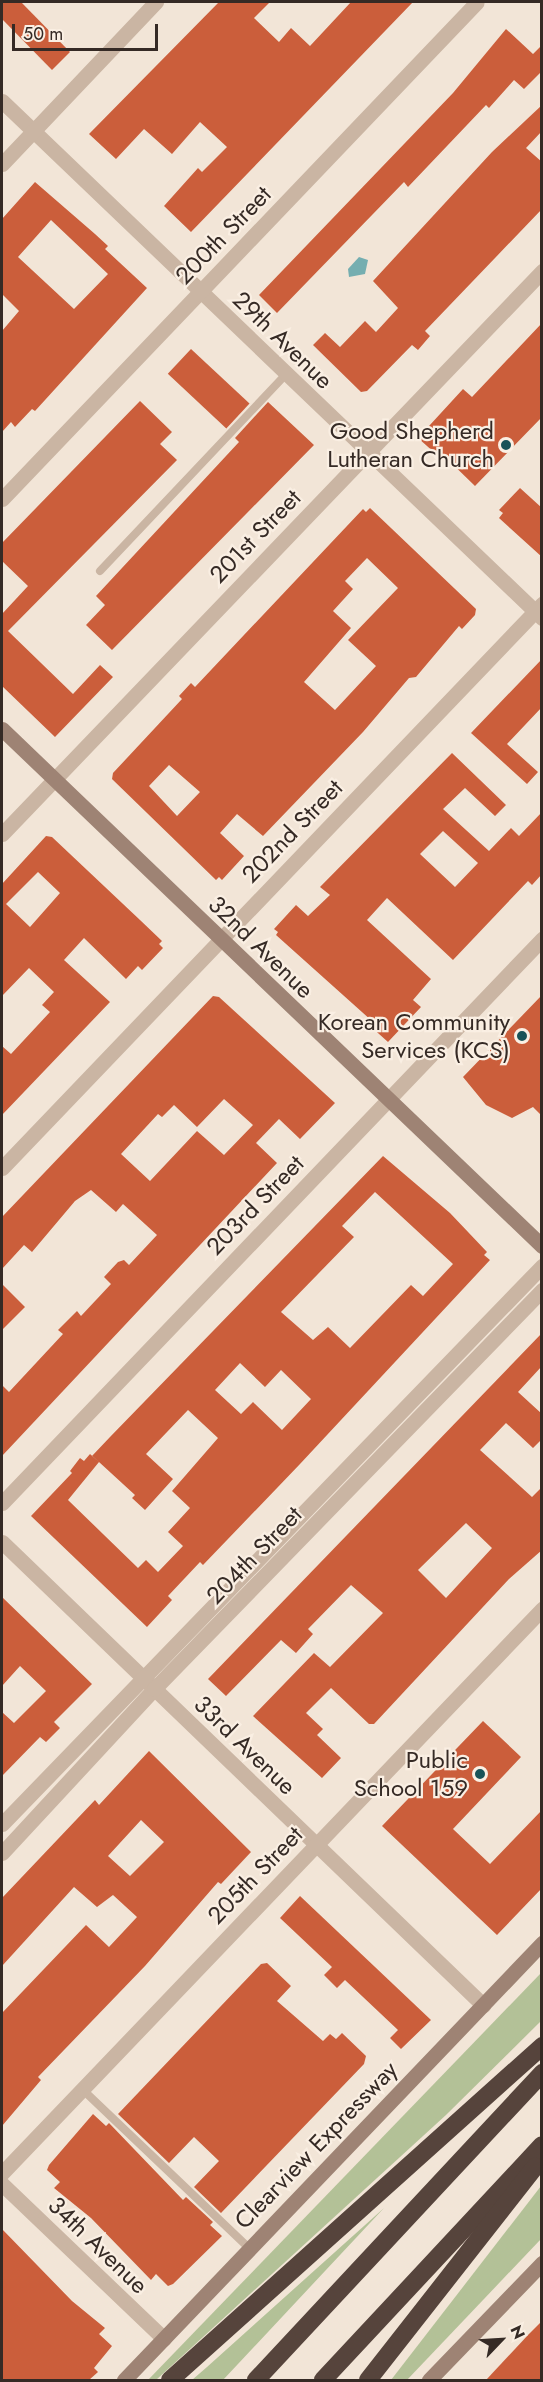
<!DOCTYPE html>
<html>
<head>
<meta charset="utf-8">
<style>
  body { margin:0 }
  #map { position:relative; width:543px; height:2382px; overflow:hidden; background:#f2e5d7; font-family:Jost,sans-serif }
  div>[style] { position:absolute }
  .green>* { inset:0; background:#b3c197 }
  .water>* { inset:0; background:#75aeb0 }
  .building>* { inset:0; background:#cb5e3b; transform-origin:0 0 }
  .lane>* { height:8px; margin:-4px; padding:0 4px; transform-origin:4px; border-radius:4px; background:#cab5a3 }
  .street>* { height:15px; margin:-7.5px; padding:0 7.5px; transform-origin:7.5px; border-radius:7.5px; background:#cab5a3 }
  .secondary>* { height:15px; margin:-7.5px; padding:0 7.5px; transform-origin:7.5px; border-radius:7.5px; background:#9e8374 }
  .highway>* { height:18px; margin:-9px; padding:0 9px; transform-origin:9px; border-radius:9px; background:#56443c }
  .dots>* { width:16px; height:16px; translate:-50% -50%; box-sizing:border-box; border:3px solid #faefe3; border-radius:50% }
  span { translate:-50% -50%; white-space:nowrap; text-align:center; line-height:1.15; -webkit-text-stroke:4.5px #faefe3; paint-order:stroke }
  .street-label { font-size:24px; color:#352a25 }
  .poi-label { font-size:24px; color:#352a25 }
  .right { translate:-100% -50%; text-align:right }
  .frame { position:absolute; inset:0; border:3px solid #352a25; pointer-events:none }
  .north { position:absolute; left:471px; top:2310px; width:60px; height:60px; -webkit-text-stroke:4px #faefe3; paint-order:stroke; rotate:65deg; font-size:16px; font-weight:700; line-height:24px; text-align:center; color:#352a25 }
  .north::after { content:''; display:block; margin:auto; width:21px; height:27px; background:#352a25; clip-path:polygon(50% 0,100% 100%,50% 72%,0 100%) }
  .scale { position:absolute; left:12px; top:24px; width:146px; height:27px; box-sizing:border-box; border:3px solid #352a25; border-top:0; padding-left:8px; font-size:18px; line-height:21px; white-space:nowrap; color:#352a25; -webkit-text-stroke:4px #faefe3; paint-order:stroke }
</style>
</head>
<body>
<div id="map">
  <div class="green">
    <i style="clip-path:polygon(541px 1973px,541px 2021px,446px 2115px,156px 2380px,148px 2380px)"></i>
    <i style="clip-path:polygon(541px 2186px,541px 2239px,407px 2380px,391px 2380px)"></i>
    <i style="clip-path:polygon(384px 2208px,223px 2380px,192px 2380px,207px 2367px)"></i>
  </div>
  <div class="water">
    <i style="clip-path:polygon(359px 257px,368px 260px,365px 274px,349px 277px,348px 269px)"></i>
  </div>
  <div class="building">
    <i style="clip-path:polygon(2px 2px,21px 2px,70px 52px,52px 70px,2px 19px)"></i>
    <i style="clip-path:polygon(219px 2px,270px 2px,254px 18px,279px 42px,291px 28px,310px 46px,351px 2px,413px 2px,191px 232px,164px 206px,198px 168px,202px 172px,227px 147px,200px 122px,172px 154px,144px 129px,116px 159px,89px 134px)"></i>
    <i style="clip-path:polygon(506px 29px,533px 54px,542px 45px,542px 71px,524px 89px,514px 80px,489px 108px,486px 105px,408px 187px,404px 182px,277px 313px,259px 295px,453px 93px)"></i>
    <i style="clip-path:polygon(542px 105px,542px 131px,526px 148px,542px 162px,542px 209px,425px 331px,430px 336px,418px 350px,412px 345px,367px 391px,361px 392px,313px 345px,325px 333px,340px 347px,365px 321px,376px 332px,398px 308px,373px 281px,492px 152px)"></i>
    <i style="clip-path:polygon(evenodd,35px 182px,95px 234px,108px 246px,105px 249px,147px 288px,35px 411px,32px 409px,15px 427px,11px 422px,2px 432px,2px 331px,19px 311px,2px 294px,2px 219px,35px 182px,51px 220px,108px 274px,74px 309px,18px 257px,51px 220px)"></i>
    <i style="clip-path:polygon(542px 323px,542px 417px,475px 486px,439px 451px,436px 454px,418px 438px,463px 389px,472px 397px)"></i>
    <i style="left:191px;top:349px;width:80px;height:34px;rotate:43deg"></i>
    <i style="clip-path:polygon(140px 401px,172px 432px,160px 444px,177px 460px,8px 631px,73px 694px,100px 665px,113px 677px,55px 737px,2px 686px,2px 614px,28px 586px,2px 561px,2px 543px)"></i>
    <i style="clip-path:polygon(268px 402px,314px 445px,112px 650px,86px 625px,105px 605px,96px 596px,239px 442px,235px 438px)"></i>
    <i style="clip-path:polygon(520px 488px,542px 508px,542px 557px,499px 518px,503px 513px,499px 510px)"></i>
    <i style="clip-path:polygon(evenodd,370px 508px,476px 609px,475px 615px,462px 629px,459px 626px,416px 677px,409px 678px,363px 732px,263px 836px,237px 814px,220px 833px,244px 856px,222px 880px,219px 877px,216px 880px,112px 779px,113px 773px,182px 699px,179px 696px,191px 683px,195px 687px,363px 509px,366px 512px,370px 508px,367px 558px,398px 588px,348px 640px,376px 666px,335px 710px,304px 682px,351px 628px,333px 611px,353px 589px,345px 581px,367px 558px,370px 508px,169px 765px,200px 792px,177px 816px,149px 786px,169px 765px)"></i>
    <i style="clip-path:polygon(542px 659px,542px 707px,507px 744px,538px 772px,527px 784px,471px 733px)"></i>
    <i style="clip-path:polygon(evenodd,452px 753px,506px 805px,495px 816px,465px 788px,443px 809px,489px 851px,511px 828px,519px 836px,542px 812px,542px 874px,532px 885px,528px 881px,453px 960px,387px 898px,367px 920px,431px 979px,413px 1000px,421px 1007px,388px 1042px,369px 1025px,372px 1021px,276px 935px,278px 932px,274px 929px,296px 905px,308px 916px,330px 895px,320px 887px,452px 753px,443px 831px,478px 863px,455px 887px,420px 854px,443px 831px)"></i>
    <i style="clip-path:polygon(evenodd,46px 836px,52px 837px,140px 920px,162px 941px,159px 944px,163px 948px,142px 970px,138px 966px,126px 979px,84px 938px,64px 960px,110px 1002px,2px 1115px,2px 1046px,11px 1054px,50px 1012px,42px 1005px,54px 992px,29px 968px,2px 996px,2px 884px,46px 836px,38px 872px,60px 893px,30px 927px,6px 904px,38px 872px)"></i>
    <i style="clip-path:polygon(542px 995px,542px 1116px,533px 1107px,512px 1118px,486px 1105px,463px 1077px)"></i>
    <i style="clip-path:polygon(evenodd,213px 996px,219px 997px,335px 1103px,300px 1139px,279px 1119px,256px 1143px,277px 1163px,2px 1456px,2px 1385px,9px 1392px,63px 1334px,58px 1330px,77px 1311px,81px 1316px,111px 1284px,104px 1277px,118px 1262px,124px 1260px,129px 1265px,157px 1235px,123px 1204px,116px 1212px,91px 1190px,75px 1201px,32px 1252px,24px 1245px,2px 1269px,2px 1217px,213px 996px,224px 1099px,253px 1125px,224px 1155px,197px 1131px,150px 1181px,121px 1154px,158px 1114px,162px 1117px,174px 1105px,197px 1127px,224px 1099px)"></i>
    <i style="clip-path:polygon(evenodd,383px 1156px,450px 1213px,487px 1252px,484px 1255px,490px 1260px,300px 1464px,203px 1565px,200px 1562px,168px 1596px,172px 1600px,147px 1627px,31px 1516px,72px 1473px,70px 1471px,80px 1458px,84px 1461px,90px 1454px,99px 1462px,92px 1456px,110px 1437px,383px 1156px,375px 1192px,453px 1264px,423px 1296px,411px 1285px,350px 1348px,328px 1327px,313px 1340px,281px 1312px,354px 1237px,342px 1226px,375px 1192px,383px 1156px,240px 1363px,265px 1387px,281px 1370px,311px 1399px,282px 1430px,253px 1402px,241px 1414px,215px 1390px,240px 1363px,383px 1156px,188px 1410px,218px 1438px,172px 1491px,190px 1508px,168px 1532px,183px 1546px,158px 1572px,146px 1560px,138px 1568px,68px 1500px,99px 1462px,135px 1495px,132px 1498px,145px 1510px,173px 1479px,146px 1454px,188px 1410px)"></i>
    <i style="clip-path:polygon(2px 1284px,25px 1307px,2px 1330px)"></i>
    <i style="clip-path:polygon(evenodd,542px 1333px,542px 1366px,518px 1392px,542px 1414px,542px 1439px,533px 1448px,506px 1423px,480px 1450px,532px 1497px,542px 1487px,542px 1550px,509px 1579px,374px 1724px,369px 1724px,331px 1688px,306px 1713px,323px 1729px,317px 1735px,341px 1758px,322px 1778px,253px 1716px,314px 1653px,330px 1667px,383px 1613px,351px 1585px,308px 1629px,313px 1634px,296px 1653px,281px 1640px,226px 1696px,208px 1679px,542px 1333px,466px 1523px,492px 1548px,446px 1598px,418px 1570px,466px 1523px)"></i>
    <i style="clip-path:polygon(2px 1597px,92px 1684px,54px 1722px,60px 1728px,46px 1742px,40px 1737px,2px 1776px,2px 1712px,14px 1723px,46px 1691px,20px 1666px,2px 1686px)"></i>
    <i style="clip-path:polygon(483px 1721px,521px 1757px,453px 1829px,490px 1864px,542px 1810px,542px 1888px,497px 1935px,382px 1826px)"></i>
    <i style="clip-path:polygon(evenodd,149px 1751px,251px 1852px,221px 1884px,218px 1882px,145px 1966px,38px 2077px,41px 2080px,2px 2126px,2px 2013px,86px 1925px,109px 1947px,137px 1917px,113px 1895px,97px 1907px,74px 1887px,2px 1966px,2px 1898px,95px 1800px,99px 1805px,149px 1751px,141px 1820px,164px 1842px,130px 1876px,108px 1856px,141px 1820px)"></i>
    <i style="clip-path:polygon(300px 1896px,431px 2020px,401px 2049px,390px 2038px,398px 2030px,345px 1980px,337px 1988px,324px 1975px,332px 1967px,280px 1918px)"></i>
    <i style="clip-path:polygon(267px 1963px,291px 1986px,277px 2001px,323px 2041px,330px 2034px,336px 2039px,342px 2033px,366px 2056px,364px 2064px,221px 2213px,194px 2187px,219px 2161px,194px 2137px,169px 2163px,118px 2114px,261px 1964px)"></i>
    <i style="clip-path:polygon(93px 2114px,106px 2126px,109px 2123px,183px 2200px,186px 2197px,213px 2222px,210px 2225px,222px 2236px,173px 2284px,168px 2286px,156px 2274px,151px 2280px,91px 2218px,54px 2188px,60px 2182px,47px 2170px,49px 2165px)"></i>
    <i style="clip-path:polygon(2px 2229px,72px 2301px,105px 2328px,99px 2334px,112px 2346px,94px 2368px,98px 2372px,89px 2380px,2px 2380px)"></i>
    <i style="clip-path:polygon(542px 2321px,542px 2380px,486px 2380px,528px 2335px)"></i>
  </div>
  <div class="lane">
    <i style="left:100px;top:571px;width:271px;rotate:-46.6deg"></i>
    <i style="left:82px;top:2089px;width:232px;rotate:43.6deg"></i>
  </div>
  <div class="street">
    <i style="left:2px;top:101px;width:748px;rotate:43.75deg"></i>
    <i style="left:2px;top:164px;width:224px;rotate:-46.5deg"></i>
    <i style="left:2px;top:499px;width:687px;rotate:-46.3deg"></i>
    <i style="left:2px;top:834px;width:780px;rotate:-46.19deg"></i>
    <i style="left:2px;top:1168px;width:781px;rotate:-46.25deg"></i>
    <i style="left:2px;top:1503px;width:781px;rotate:-46.25deg"></i>
    <i style="left:2px;top:1542px;width:668px;rotate:43.91deg"></i>
    <i style="left:2px;top:1824px;width:777px;rotate:-45.94deg"></i>
    <i style="left:2px;top:1853px;width:224px;rotate:-47.2deg"></i>
    <i style="left:154px;top:1689px;width:557px;rotate:-45.8deg"></i>
    <i style="left:2px;top:2173px;width:781px;rotate:-46.25deg"></i>
    <i style="left:2px;top:2184px;width:224px;rotate:43.7deg"></i>
  </div>
  <div class="secondary">
    <i style="left:2px;top:729px;width:748px;rotate:43.75deg"></i>
    <i style="left:124px;top:2380px;width:605px;rotate:-46.27deg"></i>
    <i style="left:429px;top:2380px;width:163px;rotate:-46deg"></i>
  </div>
  <div class="highway">
    <i style="left:170px;top:2380px;width:500px;rotate:-41.9deg"></i>
    <i style="left:256px;top:2380px;width:420px;rotate:-47deg"></i>
    <i style="left:323px;top:2380px;width:321px;rotate:-47deg"></i>
    <i style="left:368px;top:2380px;width:271px;rotate:-51.9deg"></i>
  </div>
  <div class="dots">
    <i style="left:506px;top:445px;background:#195358"></i>
    <i style="left:522px;top:1036px;background:#195358"></i>
    <i style="left:480px;top:1774px;background:#195358"></i>
  </div>
  <div class="street-label">
    <span style="left:223px;top:235px;rotate:-46deg">200th Street</span>
    <span style="left:283px;top:340px;rotate:44deg">29th Avenue</span>
    <span style="left:255px;top:536px;rotate:-46deg">201st Street</span>
    <span style="left:292px;top:831px;rotate:-46deg">202nd Street</span>
    <span style="left:261px;top:947px;rotate:44deg">32nd Avenue</span>
    <span style="left:255px;top:1205px;rotate:-46deg">203rd Street</span>
    <span style="left:254px;top:1555px;rotate:-46deg">204th Street</span>
    <span style="left:245px;top:1745px;rotate:44deg">33rd Avenue</span>
    <span style="left:255px;top:1875px;rotate:-46deg">205th Street</span>
    <span style="left:316px;top:2145px;rotate:-46deg">Clearview Expressway</span>
    <span style="left:98px;top:2245px;rotate:44deg">34th Avenue</span>
  </div>
  <div class="poi-label">
    <span class="right" style="left:494px;top:445px">Good Shepherd<br>Lutheran Church</span>
    <span class="right" style="left:510px;top:1036px">Korean Community<br>Services (KCS)</span>
    <span class="right" style="left:468px;top:1774px">Public<br>School 159</span>
  </div>
  <div class="frame"></div>
  <div class="north">N</div>
  <div class="scale">50 m</div>
</div>
</body>
</html>
